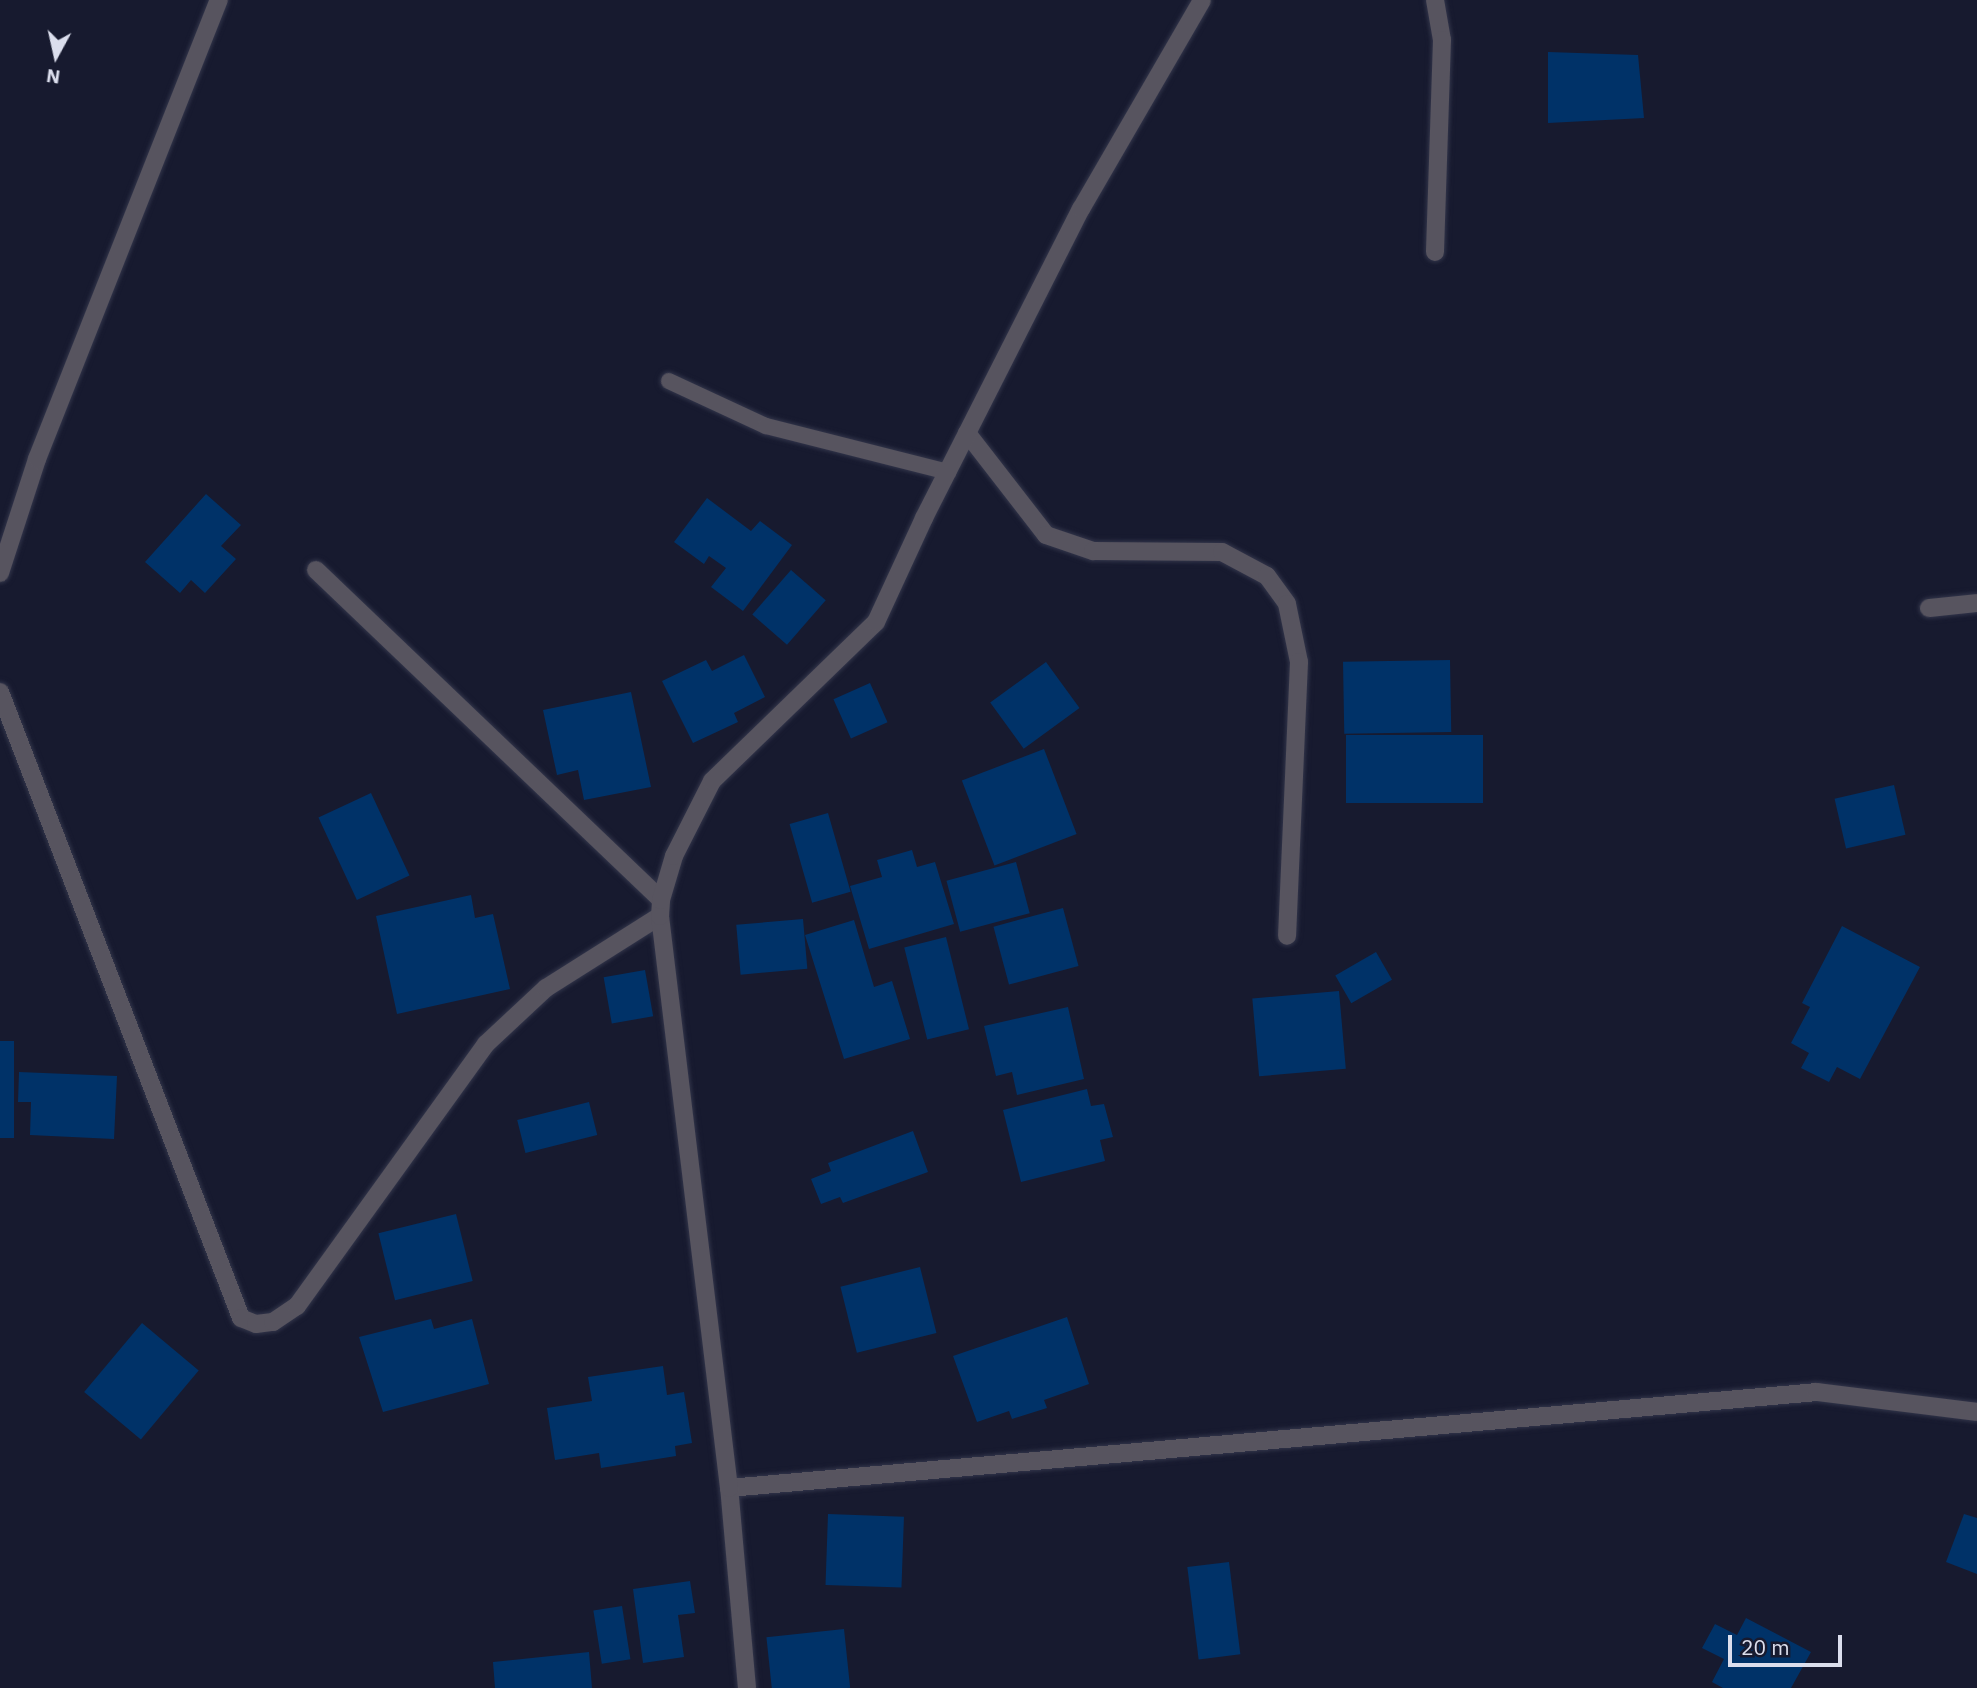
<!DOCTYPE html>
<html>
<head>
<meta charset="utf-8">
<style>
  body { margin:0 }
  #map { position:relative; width:1977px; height:1688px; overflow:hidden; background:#171a2f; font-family:"IBM Plex Sans",sans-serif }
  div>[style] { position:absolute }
  .building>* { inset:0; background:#003268; transform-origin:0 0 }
  .roads { filter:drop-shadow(0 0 2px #32354a) drop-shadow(0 0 2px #32354a) }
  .service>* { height:16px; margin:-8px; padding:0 8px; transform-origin:8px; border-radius:8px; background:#57545f }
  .minor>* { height:18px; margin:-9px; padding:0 9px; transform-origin:9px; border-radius:9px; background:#57545f }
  span { translate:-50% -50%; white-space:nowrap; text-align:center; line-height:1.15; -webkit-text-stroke:5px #171a2f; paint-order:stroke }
  .north { position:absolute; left:21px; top:21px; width:70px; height:70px; -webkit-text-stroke:5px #171a2f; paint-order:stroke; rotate:188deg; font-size:19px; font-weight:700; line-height:28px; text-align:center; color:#dbdeed }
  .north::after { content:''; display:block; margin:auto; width:24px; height:32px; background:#dbdeed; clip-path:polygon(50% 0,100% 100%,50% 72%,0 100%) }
  .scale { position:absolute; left:1728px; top:1635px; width:114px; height:32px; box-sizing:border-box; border:4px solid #dbdeed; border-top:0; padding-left:9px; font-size:21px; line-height:24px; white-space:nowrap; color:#dbdeed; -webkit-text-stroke:5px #171a2f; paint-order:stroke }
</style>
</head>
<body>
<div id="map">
  <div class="building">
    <i style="clip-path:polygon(1548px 52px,1638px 55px,1644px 118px,1548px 123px)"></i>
    <i style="clip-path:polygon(206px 494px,241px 525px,221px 546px,236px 559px,205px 593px,191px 580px,180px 593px,145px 562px)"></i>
    <i style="clip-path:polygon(707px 498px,751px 531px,760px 521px,792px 545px,743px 611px,711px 587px,726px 568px,709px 556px,704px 564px,674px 542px)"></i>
    <i style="left:791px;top:570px;width:46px;height:59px;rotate:41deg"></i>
    <i style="clip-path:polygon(744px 655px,765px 697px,734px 713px,738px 722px,693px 743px,662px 681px,706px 660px,712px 671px)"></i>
    <i style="left:1450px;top:660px;width:72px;height:107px;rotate:89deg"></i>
    <i style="left:1046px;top:662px;width:57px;height:69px;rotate:54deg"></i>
    <i style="left:870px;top:683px;width:43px;height:40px;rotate:66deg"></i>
    <i style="clip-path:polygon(631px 692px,651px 787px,584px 800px,578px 770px,557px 775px,543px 710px)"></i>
    <i style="left:1483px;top:735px;width:68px;height:137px;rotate:90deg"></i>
    <i style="left:1044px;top:749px;width:91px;height:88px;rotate:69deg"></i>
    <i style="left:1894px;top:785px;width:51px;height:61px;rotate:77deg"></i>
    <i style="left:371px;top:793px;width:91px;height:58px;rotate:65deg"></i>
    <i style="left:828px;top:813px;width:82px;height:40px;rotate:74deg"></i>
    <i style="clip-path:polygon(912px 850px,917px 867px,935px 862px,954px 924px,869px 949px,850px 886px,882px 877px,877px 860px)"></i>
    <i style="left:1016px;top:862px;width:53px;height:72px;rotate:75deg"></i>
    <i style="clip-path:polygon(471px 895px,475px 918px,493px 914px,510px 989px,397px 1014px,376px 916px)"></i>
    <i style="left:1063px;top:908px;width:60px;height:72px;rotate:75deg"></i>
    <i style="left:803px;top:919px;width:50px;height:67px;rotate:85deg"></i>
    <i style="clip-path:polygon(854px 920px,874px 987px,892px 981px,910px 1039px,844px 1059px,805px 935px)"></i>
    <i style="clip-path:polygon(1842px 926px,1920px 967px,1860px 1079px,1837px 1067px,1829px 1082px,1801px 1068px,1809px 1053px,1791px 1043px,1810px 1007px,1802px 1003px)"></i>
    <i style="left:946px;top:937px;width:95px;height:43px;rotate:76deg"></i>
    <i style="left:1376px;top:952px;width:32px;height:47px;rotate:60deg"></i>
    <i style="left:645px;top:970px;width:47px;height:42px;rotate:80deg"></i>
    <i style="left:1339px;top:991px;width:78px;height:87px;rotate:85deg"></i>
    <i style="clip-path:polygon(1068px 1007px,1084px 1079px,1017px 1095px,1012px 1072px,996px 1076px,984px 1026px)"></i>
    <i style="left:0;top:1041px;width:14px;height:97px"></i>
    <i style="clip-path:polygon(19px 1072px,117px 1076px,114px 1139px,30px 1135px,31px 1102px,18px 1102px)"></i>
    <i style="clip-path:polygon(1087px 1089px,1091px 1106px,1104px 1104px,1113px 1137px,1100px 1140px,1105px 1161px,1021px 1182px,1003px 1110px)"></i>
    <i style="left:589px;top:1102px;width:34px;height:74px;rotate:76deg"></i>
    <i style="clip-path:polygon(913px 1131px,928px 1172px,843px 1203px,840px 1197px,821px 1204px,811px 1179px,831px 1171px,828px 1163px)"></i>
    <i style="left:456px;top:1214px;width:69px;height:80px;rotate:76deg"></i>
    <i style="left:920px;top:1267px;width:68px;height:82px;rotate:76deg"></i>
    <i style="clip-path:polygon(1067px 1317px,1089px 1384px,1044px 1400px,1047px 1408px,1012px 1419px,1009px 1411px,977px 1422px,953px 1356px)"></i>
    <i style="clip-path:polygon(431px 1319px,434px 1329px,472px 1319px,489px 1384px,383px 1412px,359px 1337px)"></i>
    <i style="left:142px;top:1323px;width:74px;height:90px;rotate:40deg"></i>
    <i style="clip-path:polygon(663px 1366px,667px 1395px,684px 1392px,692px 1443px,675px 1446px,676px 1456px,601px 1468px,599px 1453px,555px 1460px,547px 1408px,592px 1401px,588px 1377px)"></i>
    <i style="left:828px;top:1514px;width:76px;height:71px;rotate:2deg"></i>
    <i style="clip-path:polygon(1964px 1514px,1977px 1518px,1977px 1574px,1946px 1562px)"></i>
    <i style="left:1229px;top:1562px;width:93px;height:42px;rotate:83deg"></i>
    <i style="clip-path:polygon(690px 1581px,695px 1613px,678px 1615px,684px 1657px,643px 1663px,633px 1589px)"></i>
    <i style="left:622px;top:1606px;width:54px;height:29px;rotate:81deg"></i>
    <i style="clip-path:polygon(1746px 1618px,1811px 1652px,1791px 1688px,1723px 1688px,1712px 1682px,1724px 1659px,1702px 1648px,1715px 1624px,1737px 1635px)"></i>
    <i style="left:844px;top:1629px;width:59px;height:78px;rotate:84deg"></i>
    <i style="clip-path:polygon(589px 1652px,592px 1688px,495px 1688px,493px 1662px)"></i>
  </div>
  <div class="roads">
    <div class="service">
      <i style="left:669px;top:381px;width:107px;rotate:24.9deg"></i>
      <i style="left:766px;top:426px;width:188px;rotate:14.2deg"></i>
    </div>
    <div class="minor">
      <i style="left:1435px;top:0;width:41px;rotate:80.1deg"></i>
      <i style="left:1442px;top:40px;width:212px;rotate:91.9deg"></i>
      <i style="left:967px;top:433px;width:129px;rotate:52.2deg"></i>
      <i style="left:1046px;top:535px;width:50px;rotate:18.8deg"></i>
      <i style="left:1093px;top:551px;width:129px;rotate:0.4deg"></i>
      <i style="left:1222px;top:552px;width:51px;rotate:28.1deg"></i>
      <i style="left:1267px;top:576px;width:34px;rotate:54deg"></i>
      <i style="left:1287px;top:604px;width:59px;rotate:78.3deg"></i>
      <i style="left:1299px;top:662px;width:274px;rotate:92.5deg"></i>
      <i style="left:316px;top:570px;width:477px;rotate:43.7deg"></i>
      <i style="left:0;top:573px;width:120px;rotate:-72deg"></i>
      <i style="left:37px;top:459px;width:494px;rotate:-68.4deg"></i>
      <i style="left:1929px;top:608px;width:48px;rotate:-5.9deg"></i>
      <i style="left:0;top:692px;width:671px;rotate:68.94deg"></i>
      <i style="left:241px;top:1318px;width:16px;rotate:22deg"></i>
      <i style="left:256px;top:1324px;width:17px;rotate:-7deg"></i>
      <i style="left:273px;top:1322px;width:29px;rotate:-34deg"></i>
      <i style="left:297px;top:1306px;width:323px;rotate:-54.2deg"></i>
      <i style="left:486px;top:1044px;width:82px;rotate:-43deg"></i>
      <i style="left:546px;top:988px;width:135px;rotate:-32.3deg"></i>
      <i style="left:729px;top:1488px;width:1092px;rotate:-5.04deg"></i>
      <i style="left:1817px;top:1392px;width:161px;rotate:7.1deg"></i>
      <i style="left:747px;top:1688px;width:201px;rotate:-95.1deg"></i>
      <i style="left:729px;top:1488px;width:576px;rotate:-96.88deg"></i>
      <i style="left:660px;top:916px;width:16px;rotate:-86deg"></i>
      <i style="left:661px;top:900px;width:46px;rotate:-73.5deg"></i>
      <i style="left:674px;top:856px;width:84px;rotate:-63.1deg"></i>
      <i style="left:712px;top:781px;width:228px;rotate:-44.1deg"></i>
      <i style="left:876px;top:622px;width:115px;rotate:-65.2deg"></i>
      <i style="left:924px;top:518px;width:347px;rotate:-63.1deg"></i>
      <i style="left:1081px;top:209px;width:241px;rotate:-59.9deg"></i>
    </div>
  </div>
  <div class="north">N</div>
  <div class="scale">20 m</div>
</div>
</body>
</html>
